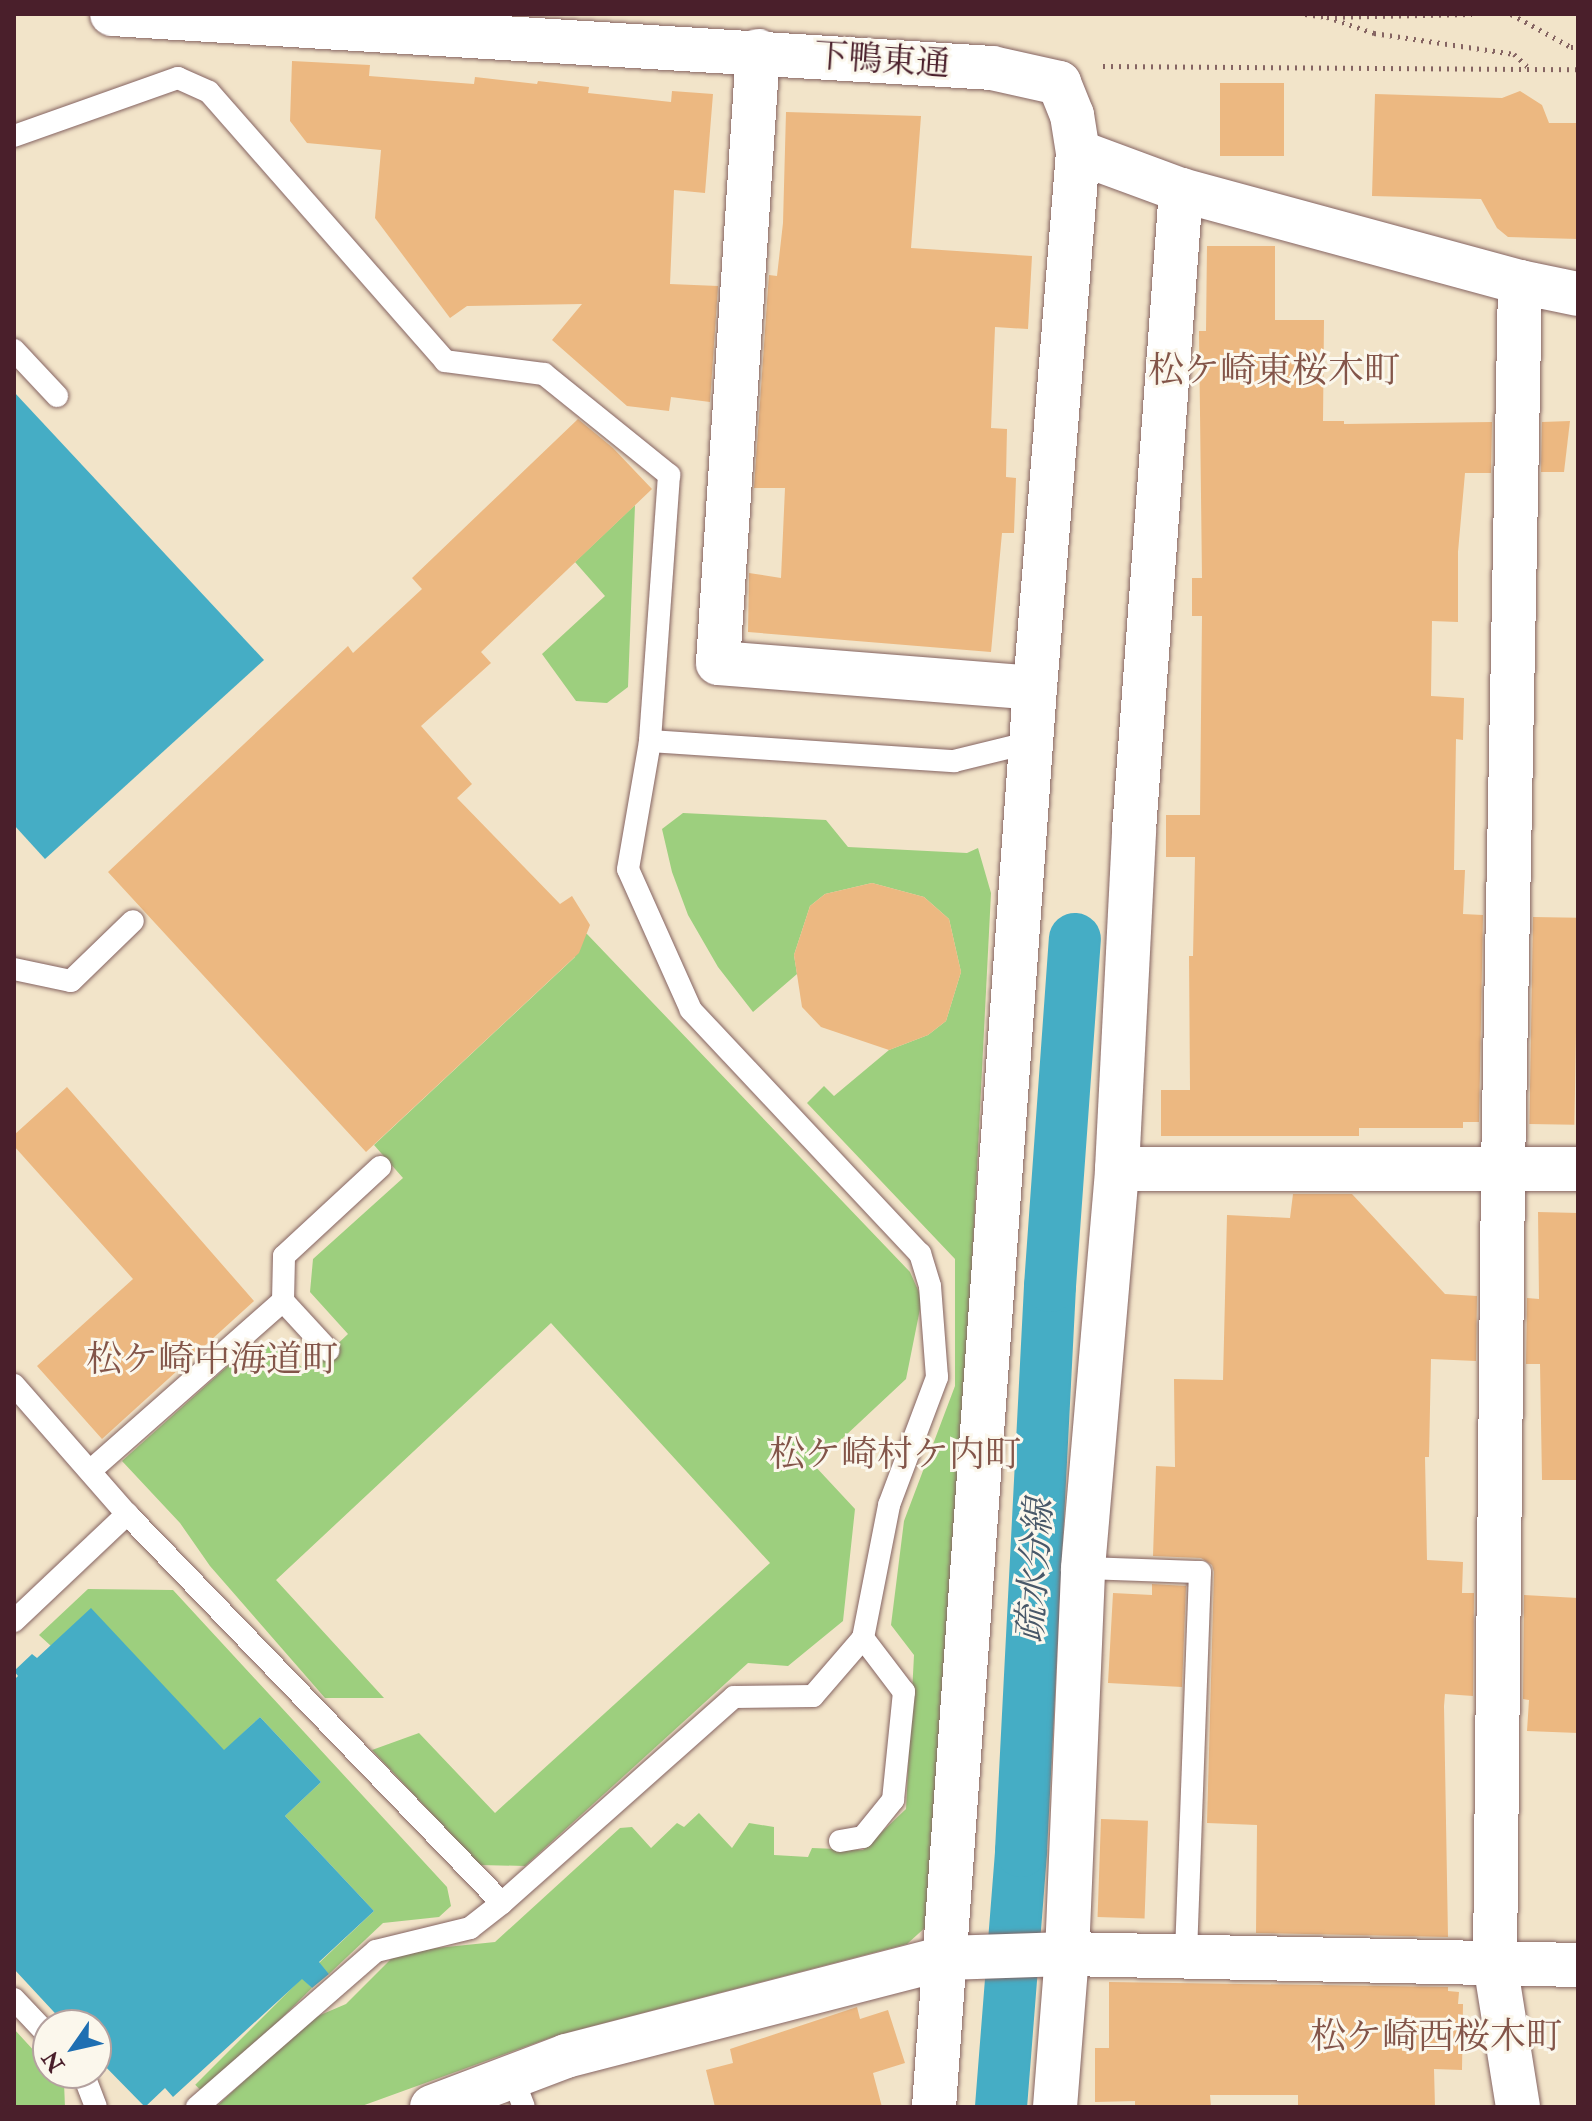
<!DOCTYPE html>
<html>
<head>
<meta charset="utf-8">
<style>
  body { margin:0 }
  #map { position:relative; width:1592px; height:2121px; overflow:hidden; background:#f2e4c9; font-family:"IM FELL Double Pica","Noto Serif JP",serif }
  div>[style] { position:absolute }
  .green>* { inset:0; background:#9dcf7e; transform-origin:0 0 }
  .water>* { inset:0; background:#45adc5 }
  .canal>* { height:52px; margin:-26px; padding:0 26px; transform-origin:26px; border-radius:26px; background:#45adc5 }
  .building>* { inset:0; background:#ecb881; transform-origin:0 0 }
  .path>* { height:5px; margin-top:-2.5px; transform-origin:0; background:repeating-linear-gradient(90deg,#856462 0 2px,transparent 0 8px) }
  .roads { filter:drop-shadow(0 0 2px #856462) drop-shadow(0 0 2px #856462) }
  .service>* { height:22px; margin:-11px; padding:0 11px; transform-origin:11px; border-radius:11px; background:#fff }
  .minor>* { height:44px; margin:-22px; padding:0 22px; transform-origin:22px; border-radius:22px; background:#fff }
  span { translate:-50% -50%; white-space:nowrap; text-align:center; line-height:1.15; -webkit-text-stroke:6px #fbf7ec; paint-order:stroke }
  .street-label { font-size:34px; color:#4a1f2b }
  .neighbourhood-label { font-size:36px; color:#835549 }
  .water-label { font-size:36px; color:#485869; font-style:italic }
  .frame { position:absolute; inset:0; border:16px solid #4a1f2b; pointer-events:none }
  .north { position:absolute; left:32px; top:2009px; width:80px; height:80px; box-sizing:border-box; background:#fbf7ec; border:2px solid #b4a19f; border-radius:50%; rotate:236deg; font-size:22px; font-weight:700; line-height:32px; text-align:center; color:#4a1f2b }
  .north::after { content:''; display:block; margin:auto; width:28px; height:36px; background:#1f6fb2; clip-path:polygon(50% 0,100% 100%,50% 72%,0 100%) }
</style>
</head>
<body>
<div id="map">
  <div class="green">
    <i style="clip-path:polygon(635px 505px,628px 687px,607px 703px,576px 701px,542px 654px,605px 596px,575px 562px)"></i>
    <i style="clip-path:polygon(683px 813px,826px 820px,848px 847px,967px 853px,978px 848px,991px 893px,939px 1915px,907px 1944px,558px 2035px,359px 2107px,206px 2107px,218px 2105px,311px 2019px,346px 2004px,398px 1952px,495px 1942px,620px 1828px,632px 1827px,651px 1848px,677px 1823px,684px 1827px,699px 1813px,732px 1848px,749px 1823px,774px 1827px,774px 1855px,808px 1857px,812px 1848px,863px 1850px,906px 1809px,914px 1655px,891px 1625px,904px 1521px,955px 1386px,955px 1259px,807px 1103px,824px 1086px,834px 1096px,889px 1050px,928px 1035px,946px 1021px,961px 972px,949px 919px,924px 897px,872px 883px,825px 894px,810px 906px,794px 955px,797px 974px,753px 1012px,718px 967px,688px 915px,672px 872px,662px 829px)"></i>
    <i style="clip-path:polygon(570px 927px,587px 934px,910px 1272px,922px 1299px,906px 1379px,814px 1465px,855px 1509px,843px 1621px,788px 1666px,748px 1663px,525px 1866px,480px 1865px,372px 1750px,419px 1733px,495px 1813px,770px 1563px,551px 1323px,276px 1580px,384px 1698px,325px 1698px,210px 1566px,180px 1523px,122px 1461px,250px 1346px,282px 1346px,307px 1373px,348px 1334px,310px 1292px,313px 1259px,403px 1178px,374px 1145px,575px 957px)"></i>
    <i style="clip-path:polygon(88px 1589px,173px 1590px,447px 1887px,451px 1906px,439px 1917px,383px 1923px,329px 1974px,319px 1963px,374px 1911px,285px 1816px,321px 1782px,260px 1717px,224px 1751px,91px 1609px,51px 1646px,39px 1635px)"></i>
    <i style="left:302px;top:1978px;width:14px;height:151px;rotate:45deg"></i>
    <i style="clip-path:polygon(14px 2029px,48px 2066px,48px 2073px,55px 2073px,64px 2083px,65px 2107px,14px 2107px)"></i>
  </div>
  <div class="water">
    <i style="clip-path:polygon(14px 392px,264px 660px,45px 859px,14px 825px)"></i>
    <i style="clip-path:polygon(91px 1608px,224px 1750px,260px 1717px,321px 1782px,285px 1816px,374px 1911px,319px 1962px,329px 1974px,312px 1988px,302px 1979px,173px 2097px,165px 2088px,145px 2107px,96px 2057px,96px 2025px,66px 2025px,14px 1969px,14px 1680px,18px 1676px,14px 1671px,32px 1654px,37px 1658px)"></i>
  </div>
  <div class="canal">
    <i style="left:1001px;top:2107px;width:257px;rotate:-85.5deg"></i>
    <i style="left:1021px;top:1851px;width:566px;rotate:-87.06deg"></i>
    <i style="left:1050px;top:1286px;width:348px;rotate:-85.9deg"></i>
  </div>
  <div class="building">
    <i style="clip-path:polygon(292px 61px,370px 65px,369px 76px,474px 84px,475px 77px,537px 84px,538px 81px,589px 87px,588px 93px,671px 102px,672px 91px,713px 94px,705px 193px,674px 190px,670px 284px,718px 286px,710px 402px,671px 397px,669px 411px,627px 406px,552px 340px,582px 304px,467px 306px,450px 318px,375px 218px,381px 150px,307px 143px,290px 121px)"></i>
    <i style="left:1220px;top:83px;width:64px;height:73px"></i>
    <i style="clip-path:polygon(1520px 91px,1542px 105px,1549px 123px,1578px 123px,1578px 239px,1508px 237px,1497px 228px,1481px 199px,1372px 196px,1375px 94px,1502px 98px)"></i>
    <i style="clip-path:polygon(786px 112px,921px 116px,911px 248px,1032px 256px,1028px 329px,995px 327px,991px 428px,1007px 429px,1006px 477px,1016px 478px,1014px 533px,1002px 533px,991px 652px,748px 632px,749px 573px,781px 578px,785px 488px,754px 488px,768px 288px,769px 275px,777px 276px,783px 223px)"></i>
    <i style="clip-path:polygon(1207px 246px,1275px 246px,1275px 320px,1324px 320px,1323px 421px,1344px 421px,1344px 424px,1492px 422px,1491px 473px,1465px 473px,1458px 552px,1458px 622px,1432px 621px,1431px 696px,1464px 698px,1463px 740px,1456px 739px,1454px 870px,1465px 870px,1463px 914px,1483px 915px,1479px 1122px,1463px 1122px,1463px 1128px,1359px 1128px,1359px 1136px,1161px 1136px,1161px 1090px,1190px 1090px,1189px 956px,1193px 956px,1195px 857px,1166px 857px,1166px 815px,1200px 815px,1202px 616px,1192px 616px,1192px 578px,1202px 578px,1199px 331px,1206px 331px)"></i>
    <i style="clip-path:polygon(578px 419px,613px 448px,652px 489px,481px 652px,491px 663px,421px 726px,472px 784px,457px 798px,560px 904px,572px 896px,590px 925px,579px 953px,366px 1152px,108px 872px,348px 646px,353px 653px,422px 589px,412px 578px)"></i>
    <i style="clip-path:polygon(1570px 421px,1564px 472px,1541px 472px,1542px 422px)"></i>
    <i style="clip-path:polygon(872px 883px,924px 897px,949px 919px,961px 972px,946px 1021px,928px 1035px,889px 1050px,821px 1027px,802px 1007px,794px 955px,810px 906px,825px 894px)"></i>
    <i style="left:1533px;top:917px;width:45px;height:207px;rotate:1deg"></i>
    <i style="clip-path:polygon(67px 1087px,254px 1301px,102px 1439px,37px 1366px,133px 1279px,14px 1146px,14px 1135px)"></i>
    <i style="clip-path:polygon(1293px 1194px,1352px 1194px,1445px 1294px,1477px 1296px,1476px 1361px,1431px 1359px,1429px 1457px,1425px 1457px,1427px 1560px,1463px 1562px,1462px 1593px,1474px 1593px,1473px 1696px,1445px 1694px,1444px 1706px,1448px 1937px,1256px 1933px,1257px 1825px,1207px 1823px,1214px 1572px,1212px 1565px,1201px 1558px,1153px 1556px,1156px 1466px,1175px 1467px,1174px 1379px,1223px 1380px,1227px 1215px,1290px 1218px)"></i>
    <i style="clip-path:polygon(1538px 1212px,1578px 1213px,1578px 1480px,1542px 1480px,1540px 1364px,1526px 1364px,1527px 1298px,1539px 1299px)"></i>
    <i style="clip-path:polygon(1152px 1584px,1186px 1586px,1182px 1687px,1108px 1683px,1113px 1593px,1152px 1595px)"></i>
    <i style="clip-path:polygon(1524px 1595px,1578px 1598px,1578px 1733px,1527px 1731px,1529px 1700px,1523px 1699px)"></i>
    <i style="left:1101px;top:1819px;width:47px;height:98px;rotate:2deg"></i>
    <i style="clip-path:polygon(1109px 1982px,1448px 1987px,1448px 1991px,1459px 1992px,1458px 2004px,1463px 2004px,1462px 2070px,1434px 2069px,1435px 2107px,1298px 2107px,1298px 2095px,1210px 2095px,1211px 2107px,1135px 2107px,1135px 2101px,1095px 2102px,1095px 2048px,1109px 2048px)"></i>
    <i style="clip-path:polygon(857px 2007px,860px 2019px,888px 2010px,905px 2063px,873px 2073px,882px 2107px,715px 2107px,706px 2070px,733px 2063px,730px 2049px)"></i>
  </div>
  <div class="path">
    <i style="left:1305px;top:14px;width:22px;rotate:8deg"></i>
    <i style="left:1327px;top:17px;width:145px;rotate:-1.2deg"></i>
    <i style="left:1511px;top:14px;width:68px;rotate:28.8deg"></i>
    <i style="left:1571px;top:47px;width:7px"></i>
    <i style="left:1327px;top:17px;width:50px;rotate:18.8deg"></i>
    <i style="left:1374px;top:33px;width:142px;rotate:8.5deg"></i>
    <i style="left:1514px;top:54px;width:21px;rotate:43deg"></i>
    <i style="left:1103px;top:66px;width:475px;rotate:0.4deg"></i>
  </div>
  <div class="roads">
    <div class="service">
      <i style="left:14px;top:136px;width:174px;rotate:-19.5deg"></i>
      <i style="left:178px;top:78px;width:34px;rotate:24deg"></i>
      <i style="left:209px;top:92px;width:358px;rotate:48.7deg"></i>
      <i style="left:445px;top:361px;width:100px;rotate:7.5deg"></i>
      <i style="left:544px;top:374px;width:161px;rotate:38.9deg"></i>
      <i style="left:669px;top:475px;width:267px;rotate:94.1deg"></i>
      <i style="left:14px;top:350px;width:63px;rotate:46.9deg"></i>
      <i style="left:14px;top:969px;width:58px;rotate:11.9deg"></i>
      <i style="left:71px;top:981px;width:86px;rotate:-44.1deg"></i>
      <i style="left:283px;top:1301px;width:67px;rotate:47.4deg"></i>
      <i style="left:14px;top:1385px;width:171px;rotate:48.8deg"></i>
      <i style="left:127px;top:1514px;width:540px;rotate:46.05deg"></i>
      <i style="left:502px;top:1903px;width:310px;rotate:-41.6deg"></i>
      <i style="left:734px;top:1697px;width:79px;rotate:-0.7deg"></i>
      <i style="left:813px;top:1696px;width:77px;rotate:-49.2deg"></i>
      <i style="left:863px;top:1638px;width:136px;rotate:-78.9deg"></i>
      <i style="left:889px;top:1505px;width:137px;rotate:-69.4deg"></i>
      <i style="left:937px;top:1377px;width:91px;rotate:-94.4deg"></i>
      <i style="left:930px;top:1286px;width:34px;rotate:-107deg"></i>
      <i style="left:920px;top:1254px;width:335px;rotate:-133.2deg"></i>
      <i style="left:691px;top:1010px;width:154px;rotate:-114.1deg"></i>
      <i style="left:628px;top:869px;width:130px;rotate:-80.2deg"></i>
      <i style="left:650px;top:741px;width:305px;rotate:3.8deg"></i>
      <i style="left:954px;top:761px;width:80px;rotate:-13.7deg"></i>
      <i style="left:90px;top:1471px;width:257px;rotate:-41.4deg"></i>
      <i style="left:283px;top:1301px;width:45px;rotate:-88.7deg"></i>
      <i style="left:284px;top:1256px;width:131px;rotate:-42.8deg"></i>
      <i style="left:1083px;top:1568px;width:117px;rotate:2deg"></i>
      <i style="left:1200px;top:1572px;width:385px;rotate:92.1deg"></i>
      <i style="left:14px;top:1621px;width:156px;rotate:-43.4deg"></i>
      <i style="left:840px;top:1841px;width:23px;rotate:-10deg"></i>
      <i style="left:863px;top:1837px;width:48px;rotate:-51deg"></i>
      <i style="left:893px;top:1800px;width:109px;rotate:-84.2deg"></i>
      <i style="left:904px;top:1692px;width:68px;rotate:-127.2deg"></i>
      <i style="left:14px;top:1999px;width:50px;rotate:46.6deg"></i>
      <i style="left:83px;top:2073px;width:36px;rotate:69deg"></i>
      <i style="left:512px;top:2076px;width:33px;rotate:69deg"></i>
      <i style="left:197px;top:2107px;width:237px;rotate:-41.1deg"></i>
      <i style="left:376px;top:1951px;width:97px;rotate:-13.7deg"></i>
      <i style="left:470px;top:1928px;width:41px;rotate:-38deg"></i>
    </div>
    <div class="minor">
      <i style="left:112px;top:14px;width:882px;rotate:3.51deg"></i>
      <i style="left:992px;top:68px;width:69px;rotate:12.6deg"></i>
      <i style="left:1059px;top:83px;width:35px;rotate:68deg"></i>
      <i style="left:1072px;top:115px;width:37px;rotate:81deg"></i>
      <i style="left:1078px;top:152px;width:110px;rotate:20.3deg"></i>
      <i style="left:1181px;top:190px;width:351px;rotate:15.2deg"></i>
      <i style="left:1520px;top:282px;width:59px;rotate:11.7deg"></i>
      <i style="left:758px;top:51px;width:613px;rotate:93.74deg"></i>
      <i style="left:718px;top:663px;width:318px;rotate:4.5deg"></i>
      <i style="left:1117px;top:1169px;width:461px"></i>
      <i style="left:432px;top:2107px;width:143px;rotate:-20.8deg"></i>
      <i style="left:566px;top:2056px;width:392px;rotate:-14.5deg"></i>
      <i style="left:946px;top:1958px;width:121px;rotate:-1.9deg"></i>
      <i style="left:1067px;top:1954px;width:511px;rotate:1.23deg"></i>
      <i style="left:934px;top:2107px;width:1423px;rotate:-85.93deg"></i>
      <i style="left:1035px;top:688px;width:538px;rotate:-85.41deg"></i>
      <i style="left:1055px;top:2107px;width:153px;rotate:-85.5deg"></i>
      <i style="left:1067px;top:1954px;width:386px;rotate:-87.6deg"></i>
      <i style="left:1083px;top:1568px;width:400px;rotate:-85.1deg"></i>
      <i style="left:1117px;top:1169px;width:339px;rotate:-87.1deg"></i>
      <i style="left:1134px;top:830px;width:642px;rotate:-85.8deg"></i>
      <i style="left:1518px;top:2107px;width:145px;rotate:-99.1deg"></i>
      <i style="left:1495px;top:1964px;width:795px;rotate:-89.42deg"></i>
      <i style="left:1503px;top:1169px;width:887px;rotate:-88.9deg"></i>
    </div>
  </div>
  <div class="street-label">
    <span style="left:882px;top:60px;rotate:4deg">下鴨東通</span>
  </div>
  <div class="neighbourhood-label">
    <span style="left:1274px;top:371px">松ケ崎東桜木町</span>
    <span style="left:212px;top:1360px">松ケ崎中海道町</span>
    <span style="left:895px;top:1455px">松ケ崎村ケ内町</span>
    <span style="left:1436px;top:2037px">松ケ崎西桜木町</span>
  </div>
  <div class="water-label">
    <span style="left:1035px;top:1571px;rotate:-86deg">疏水分線</span>
  </div>
  <div class="frame"></div>
  <div class="north">N</div>
</div>
</body>
</html>
